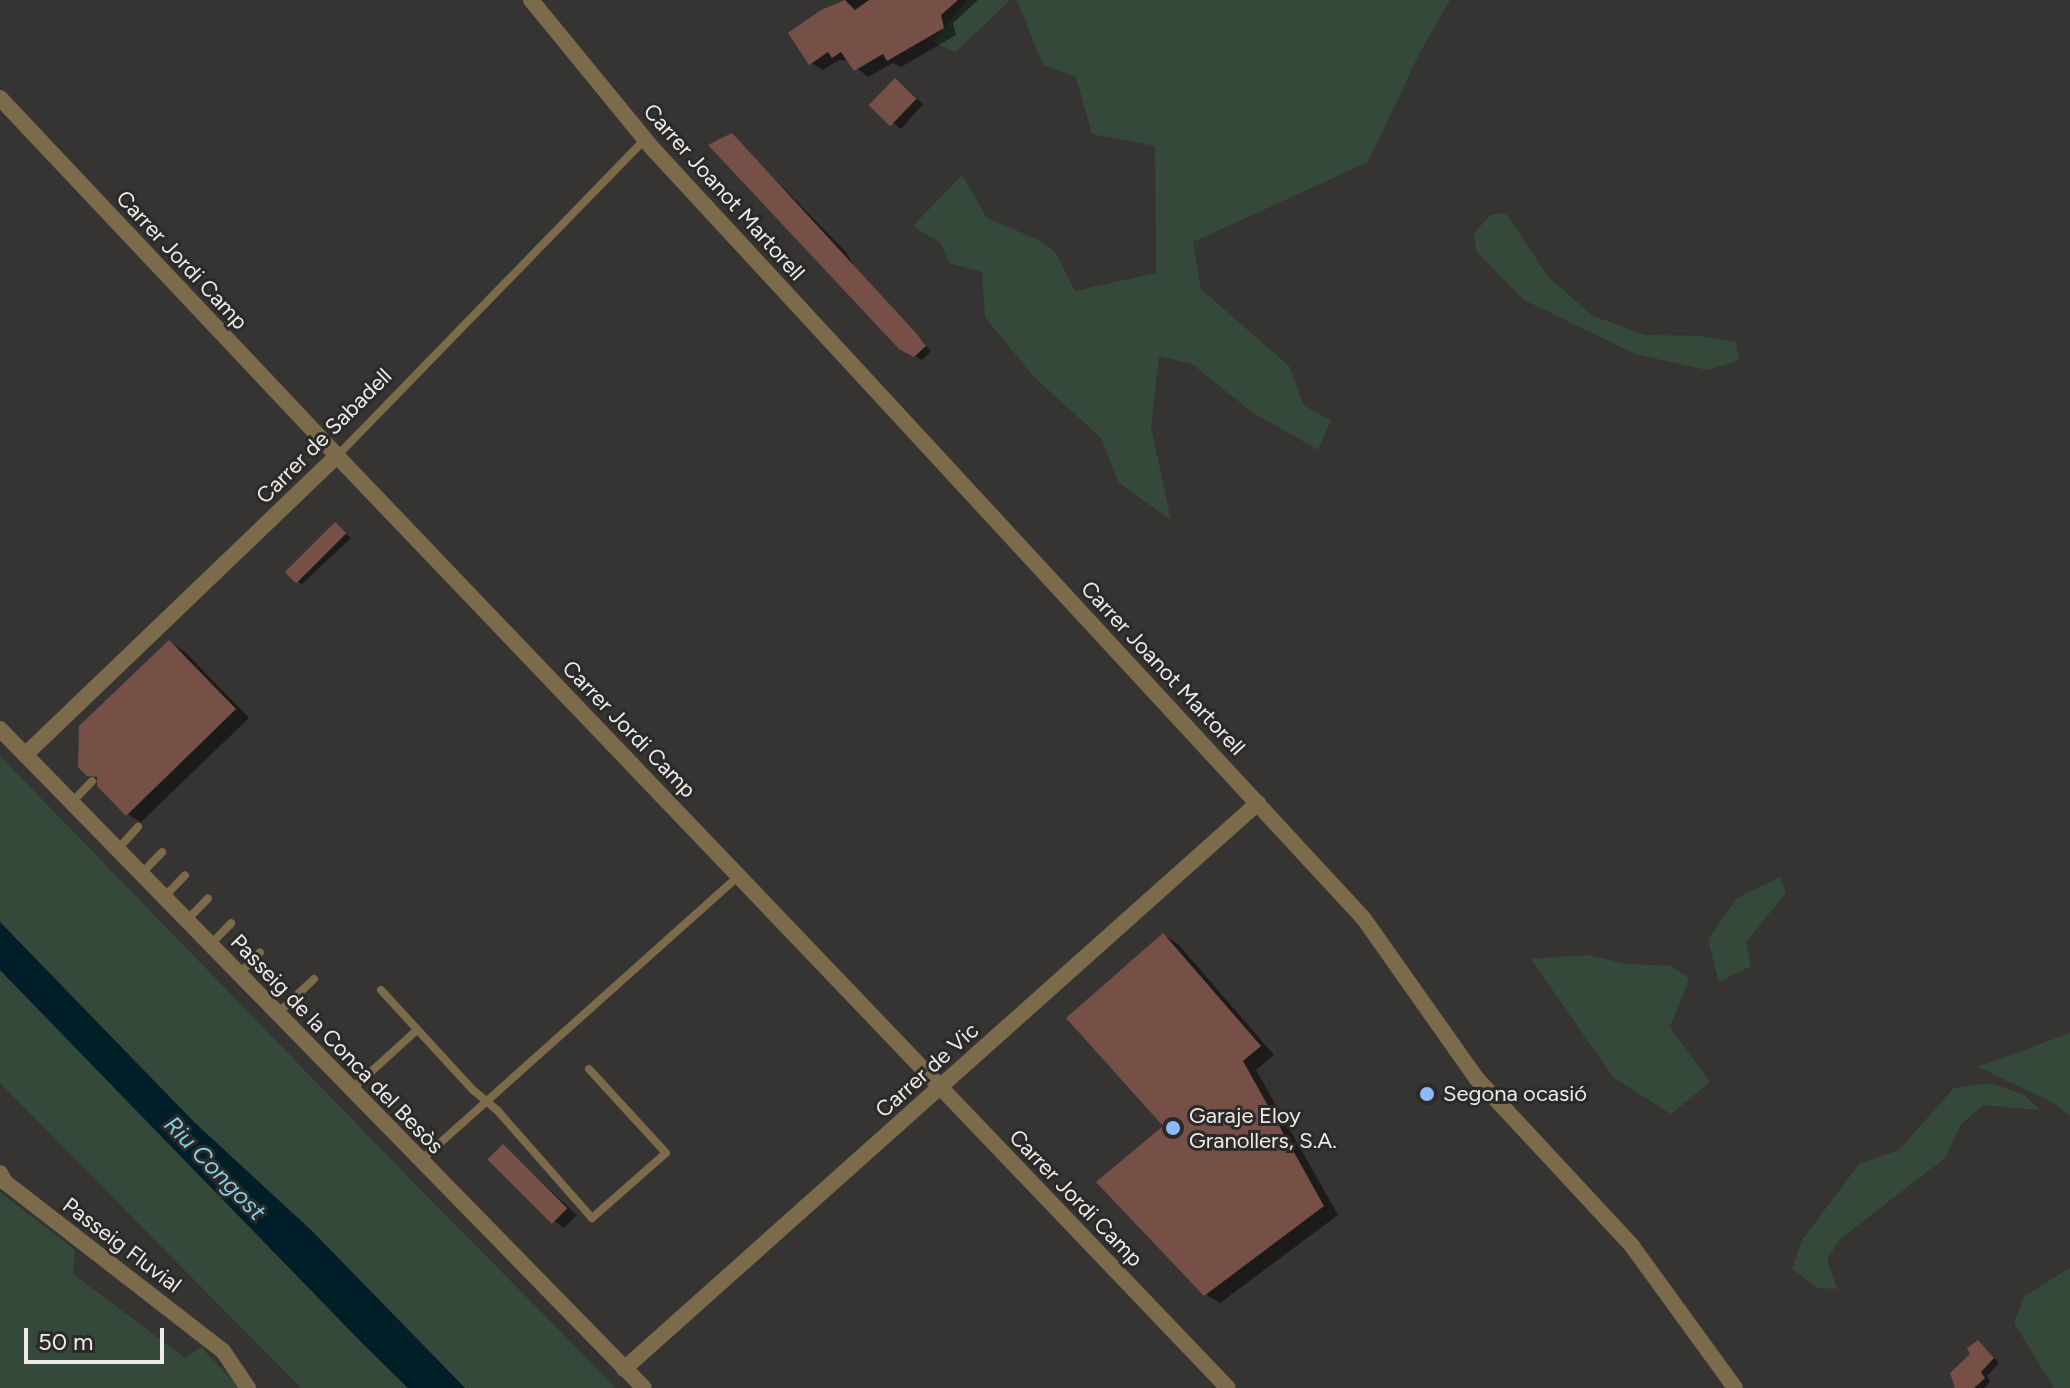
<!DOCTYPE html>
<html>
<head>
<meta charset="utf-8">
<style>
  body { margin:0 }
  #map { position:relative; width:2070px; height:1388px; overflow:hidden; background:#363432; font-family:Figtree,sans-serif }
  div>[style] { position:absolute }
  .green>* { inset:0; background:#34493a }
  .water>* { inset:0; background:#001f28 }
  .shadow>* { inset:0; background:#0007 }
  .building>* { inset:0; background:#764f47; transform-origin:0 0 }
  .lane>* { height:8px; margin:-4px; padding:0 4px; transform-origin:4px; border-radius:4px; background:#7c6b4b }
  .street>* { height:16px; margin:-8px; padding:0 8px; transform-origin:8px; border-radius:8px; background:#7c6b4b }
  .dots>* { width:22px; height:22px; translate:-50% -50%; box-sizing:border-box; border:4px solid #2c2a28; border-radius:50% }
  span { translate:-50% -50%; white-space:nowrap; text-align:center; line-height:1.15; -webkit-text-stroke:6px #2c2a28; paint-order:stroke }
  .street-label { font-size:22px; color:#ecebe9 }
  .poi-label { font-size:22px; color:#ecebe9 }
  .left { translate:0 -50%; text-align:left }
  .water-label { font-size:24px; color:#7fcfe5; font-style:italic }
  .scale { position:absolute; left:24px; top:1328px; width:140px; height:36px; box-sizing:border-box; border:4px solid #ecebe9; border-top:0; padding-left:10px; font-size:24px; line-height:28px; white-space:nowrap; color:#ecebe9; -webkit-text-stroke:6px #2c2a28; paint-order:stroke }
</style>
</head>
<body>
<div id="map">
  <div class="green">
    <i style="clip-path:polygon(967px 0,1010px 0,956px 52px,932px 42px)"></i>
    <i style="clip-path:polygon(1017px 0,1450px 0,1420px 52px,1368px 162px,1193px 242px,1201px 289px,1289px 366px,1304px 406px,1331px 420px,1318px 450px,1252px 412px,1192px 364px,1159px 356px,1151px 427px,1171px 520px,1118px 482px,1102px 439px,1033px 376px,985px 317px,982px 272px,949px 263px,941px 243px,913px 226px,962px 175px,987px 218px,1041px 241px,1056px 253px,1075px 291px,1156px 273px,1155px 146px,1092px 134px,1076px 77px,1043px 65px)"></i>
    <i style="clip-path:polygon(1506px 213px,1548px 277px,1593px 316px,1646px 335px,1700px 336px,1736px 342px,1739px 360px,1707px 370px,1635px 354px,1524px 300px,1476px 251px,1474px 233px,1491px 215px)"></i>
    <i style="clip-path:polygon(0 756px,412px 1181px,616px 1388px,465px 1388px,311px 1230px,194px 1122px,0 922px)"></i>
    <i style="clip-path:polygon(1780px 877px,1786px 893px,1746px 942px,1751px 966px,1719px 982px,1708px 940px,1737px 898px)"></i>
    <i style="clip-path:polygon(1587px 955px,1628px 964px,1672px 966px,1689px 979px,1670px 1027px,1710px 1082px,1671px 1114px,1613px 1077px,1531px 959px)"></i>
    <i style="clip-path:polygon(0 970px,173px 1149px,408px 1388px,301px 1388px,0 1083px)"></i>
    <i style="clip-path:polygon(2070px 1033px,2070px 1116px,2056px 1104px,1978px 1067px)"></i>
    <i style="clip-path:polygon(1991px 1083px,2024px 1095px,2040px 1110px,1984px 1105px,1961px 1124px,1945px 1158px,1840px 1239px,1827px 1259px,1837px 1289px,1818px 1288px,1792px 1269px,1802px 1240px,1859px 1164px,1899px 1150px,1954px 1088px)"></i>
    <i style="clip-path:polygon(0 1192px,75px 1250px,73px 1274px,185px 1358px,201px 1347px,240px 1388px,0 1388px)"></i>
    <i style="clip-path:polygon(2070px 1268px,2070px 1388px,2054px 1388px,2014px 1323px,2024px 1296px)"></i>
  </div>
  <div class="water">
    <i style="clip-path:polygon(0 922px,194px 1122px,311px 1230px,465px 1388px,408px 1388px,362px 1343px,0 970px)"></i>
  </div>
  <div class="shadow">
    <i style="clip-path:polygon(847px 0,978px 0,953px 23px,956px 35px,901px 67px,893px 63px,868px 77px,849px 61px,839px 60px,823px 70px,811px 63px,822px 12px)"></i>
    <i style="clip-path:polygon(902px 85px,923px 104px,901px 129px,873px 107px)"></i>
    <i style="clip-path:polygon(732px 135px,846px 252px,856px 269px,931px 351px,922px 360px,900px 347px)"></i>
    <i style="clip-path:polygon(335px 525px,351px 538px,302px 584px,295px 580px)"></i>
    <i style="clip-path:polygon(169px 642px,184px 651px,249px 718px,141px 822px,127px 814px,99px 781px,88px 774px)"></i>
    <i style="clip-path:polygon(1163px 935px,1178px 944px,1274px 1055px,1256px 1070px,1338px 1215px,1220px 1303px,1205px 1294px,1166px 1127px)"></i>
    <i style="clip-path:polygon(503px 1146px,577px 1215px,564px 1228px,554px 1221px)"></i>
    <i style="clip-path:polygon(1979px 1342px,1999px 1363px,1987px 1376px,1990px 1382px,1984px 1388px,1957px 1388px)"></i>
  </div>
  <div class="building">
    <i style="clip-path:polygon(845px 0,855px 10px,869px 0,958px 0,941px 15px,944px 28px,887px 61px,883px 54px,854px 71px,841px 52px,832px 58px,828px 52px,809px 65px,788px 33px,821px 10px)"></i>
    <i style="left:895px;top:78px;width:30px;height:38px;rotate:44deg"></i>
    <i style="clip-path:polygon(732px 133px,916px 333px,926px 346px,914px 357px,899px 349px,708px 145px)"></i>
    <i style="left:335px;top:522px;width:16px;height:71px;rotate:45deg"></i>
    <i style="clip-path:polygon(169px 640px,236px 709px,126px 816px,97px 786px,97px 777px,87px 776px,78px 767px,79px 726px)"></i>
    <i style="clip-path:polygon(1163px 933px,1261px 1046px,1243px 1061px,1324px 1206px,1204px 1296px,1096px 1182px,1163px 1126px,1066px 1018px)"></i>
    <i style="left:503px;top:1144px;width:91px;height:22px;rotate:45deg"></i>
    <i style="clip-path:polygon(1978px 1340px,1994px 1358px,1981px 1372px,1985px 1378px,1974px 1388px,1955px 1388px,1950px 1373px,1970px 1354px,1967px 1348px)"></i>
  </div>
  <div class="lane">
    <i style="left:337px;top:456px;width:442px;rotate:-45.8deg"></i>
    <i style="left:72px;top:802px;width:29px;rotate:-46deg"></i>
    <i style="left:118px;top:849px;width:30px;rotate:-48deg"></i>
    <i style="left:142px;top:873px;width:29px;rotate:-46deg"></i>
    <i style="left:164px;top:897px;width:30px;rotate:-46deg"></i>
    <i style="left:187px;top:920px;width:30px;rotate:-46deg"></i>
    <i style="left:211px;top:944px;width:29px;rotate:-46deg"></i>
    <i style="left:239px;top:974px;width:30px;rotate:-46deg"></i>
    <i style="left:381px;top:990px;width:136px;rotate:47.4deg"></i>
    <i style="left:473px;top:1090px;width:31px;rotate:40deg"></i>
    <i style="left:497px;top:1110px;width:144px;rotate:48.7deg"></i>
    <i style="left:592px;top:1218px;width:98px;rotate:-41.3deg"></i>
    <i style="left:666px;top:1153px;width:114px;rotate:-132.5deg"></i>
    <i style="left:277px;top:1014px;width:51px;rotate:-43.4deg"></i>
    <i style="left:351px;top:1090px;width:89px;rotate:-42.3deg"></i>
    <i style="left:421px;top:1160px;width:426px;rotate:-41.8deg"></i>
  </div>
  <div class="street">
    <i style="left:531px;top:0;width:193px;rotate:50.7deg"></i>
    <i style="left:653px;top:149px;width:1048px;rotate:47.28deg"></i>
    <i style="left:1364px;top:919px;width:196px;rotate:54.8deg"></i>
    <i style="left:1477px;top:1079px;width:228px;rotate:47.1deg"></i>
    <i style="left:1632px;top:1246px;width:175px;rotate:54deg"></i>
    <i style="left:0;top:98px;width:492px;rotate:46.7deg"></i>
    <i style="left:337px;top:456px;width:1289px;rotate:46.29deg"></i>
    <i style="left:0;top:729px;width:921px;rotate:45.66deg"></i>
    <i style="left:25px;top:755px;width:432px;rotate:-43.8deg"></i>
    <i style="left:0;top:1173px;width:10px;rotate:61deg"></i>
    <i style="left:5px;top:1182px;width:276px;rotate:37.8deg"></i>
    <i style="left:223px;top:1351px;width:45px;rotate:56deg"></i>
    <i style="left:624px;top:1369px;width:850px;rotate:-41.76deg"></i>
  </div>
  <div class="dots">
    <i style="left:1427px;top:1094px;background:#8fb8fd"></i>
    <i style="left:1173px;top:1128px;background:#8fb8fd"></i>
  </div>
  <div class="street-label">
    <span style="left:724px;top:192px;rotate:48deg">Carrer Joanot Martorell</span>
    <span style="left:182px;top:260px;rotate:47deg">Carrer Jordi Camp</span>
    <span style="left:324px;top:436px;rotate:-45deg">Carrer de Sabadell</span>
    <span style="left:1163px;top:668px;rotate:47deg">Carrer Joanot Martorell</span>
    <span style="left:629px;top:729px;rotate:46deg">Carrer Jordi Camp</span>
    <span style="left:337px;top:1044px;rotate:46deg">Passeig de la Conca del Besòs</span>
    <span style="left:927px;top:1070px;rotate:-42deg">Carrer de Vic</span>
    <span style="left:1076px;top:1198px;rotate:46deg">Carrer Jordi Camp</span>
    <span style="left:122px;top:1245px;rotate:37deg">Passeig Fluvial</span>
  </div>
  <div class="poi-label">
    <span class="left" style="left:1443px;top:1094px">Segona ocasió</span>
    <span class="left" style="left:1189px;top:1128px">Garaje Eloy<br>Granollers, S.A.</span>
  </div>
  <div class="water-label">
    <span style="left:215px;top:1168px;rotate:46deg">Riu Congost</span>
  </div>
  <div class="scale">50 m</div>
</div>
</body>
</html>
